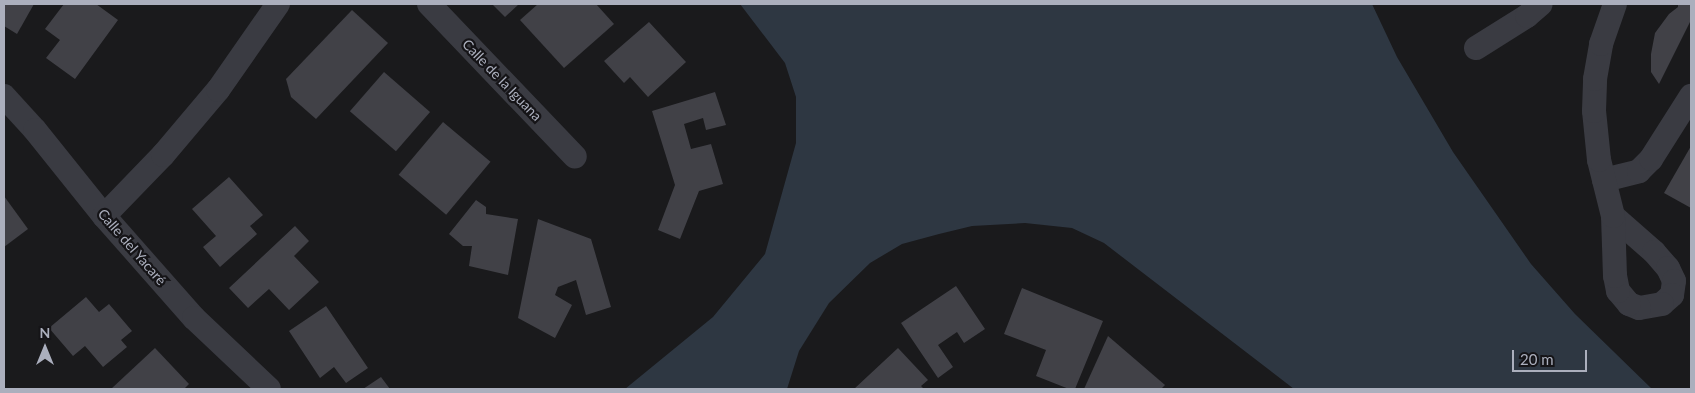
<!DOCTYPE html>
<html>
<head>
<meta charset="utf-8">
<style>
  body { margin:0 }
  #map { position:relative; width:1695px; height:393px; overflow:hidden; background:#1a1a1c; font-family:Lato,sans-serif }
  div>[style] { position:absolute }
  .water>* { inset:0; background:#2e3742 }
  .building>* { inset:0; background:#414147; transform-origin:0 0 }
  .minor>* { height:24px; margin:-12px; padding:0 12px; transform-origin:12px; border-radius:12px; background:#3a3b42 }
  span { translate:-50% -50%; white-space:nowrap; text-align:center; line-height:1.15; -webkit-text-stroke:4.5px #151417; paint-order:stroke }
  .street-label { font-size:14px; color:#abafbd }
  .frame { position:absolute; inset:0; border:5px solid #abafbd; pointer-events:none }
  .north { position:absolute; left:20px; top:323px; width:50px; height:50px; -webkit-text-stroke:4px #151417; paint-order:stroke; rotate:0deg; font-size:14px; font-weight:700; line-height:20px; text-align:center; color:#abafbd }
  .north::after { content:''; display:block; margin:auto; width:18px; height:22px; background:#abafbd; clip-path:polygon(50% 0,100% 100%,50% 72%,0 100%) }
  .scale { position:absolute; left:1512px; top:350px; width:75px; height:22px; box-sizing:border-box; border:2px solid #abafbd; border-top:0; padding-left:6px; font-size:15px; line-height:18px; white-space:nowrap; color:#abafbd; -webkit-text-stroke:4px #151417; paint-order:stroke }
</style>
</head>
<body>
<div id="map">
  <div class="water">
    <i style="clip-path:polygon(740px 4px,1372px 4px,1397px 57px,1453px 152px,1531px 264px,1575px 314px,1652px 389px,1294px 389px,1104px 243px,1072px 228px,1025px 223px,972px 226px,939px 234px,902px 244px,870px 263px,829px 303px,799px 351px,787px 389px,625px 389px,713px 317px,765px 254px,796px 143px,796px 97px,785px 63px)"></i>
  </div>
  <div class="building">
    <i style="clip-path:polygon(4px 4px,34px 4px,17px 34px,4px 26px)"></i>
    <i style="clip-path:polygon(64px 4px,96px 4px,118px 20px,75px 79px,46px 58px,60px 40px,45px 29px)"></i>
    <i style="clip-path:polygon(492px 4px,519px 4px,505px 17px)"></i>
    <i style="clip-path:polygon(538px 4px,596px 4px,614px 24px,564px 68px,520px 20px)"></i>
    <i style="clip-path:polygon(1678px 4px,1691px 4px,1691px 20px,1659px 84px,1651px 72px,1651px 54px,1655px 33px,1669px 14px,1678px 7px)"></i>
    <i style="clip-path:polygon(352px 10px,388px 43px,316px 119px,291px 97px,286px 79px)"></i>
    <i style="clip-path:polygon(649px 22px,686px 62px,648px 97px,630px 77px,624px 83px,604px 61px)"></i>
    <i style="left:384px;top:72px;width:61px;height:52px;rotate:41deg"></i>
    <i style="clip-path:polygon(715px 92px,726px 125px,706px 130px,703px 118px,684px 124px,691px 149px,711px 144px,723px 184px,699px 191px,680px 239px,658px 230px,675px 185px,652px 111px)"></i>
    <i style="left:443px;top:122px;width:62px;height:69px;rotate:40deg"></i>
    <i style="clip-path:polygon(1691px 146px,1691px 208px,1664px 193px)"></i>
    <i style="clip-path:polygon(229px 177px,263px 215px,250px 226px,257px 234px,220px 267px,203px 247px,216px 236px,192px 209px)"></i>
    <i style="clip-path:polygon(4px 196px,28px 229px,4px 247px)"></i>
    <i style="clip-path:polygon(476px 200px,486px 207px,486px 214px,518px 219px,508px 275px,469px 266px,472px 246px,463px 246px,449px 234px)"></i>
    <i style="clip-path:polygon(538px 219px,591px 239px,611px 307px,586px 315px,576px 280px,558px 287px,555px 295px,572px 305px,555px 338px,518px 318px)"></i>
    <i style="clip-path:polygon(295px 226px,309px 241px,294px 256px,319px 282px,289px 310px,269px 289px,248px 308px,229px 288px)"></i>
    <i style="clip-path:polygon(956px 286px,985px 329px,964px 343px,957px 332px,938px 345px,953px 367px,938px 378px,901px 323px)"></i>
    <i style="clip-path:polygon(1022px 288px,1103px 321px,1075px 389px,1069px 389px,1036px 376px,1046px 350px,1004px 334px)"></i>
    <i style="clip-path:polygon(86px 297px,99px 312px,109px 304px,132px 331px,121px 340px,127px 347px,103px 367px,85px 346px,73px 356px,49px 328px)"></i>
    <i style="clip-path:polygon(326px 306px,368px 368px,346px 383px,334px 367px,320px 378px,289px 331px)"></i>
    <i style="clip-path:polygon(1108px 336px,1165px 385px,1161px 389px,1084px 389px)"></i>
    <i style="clip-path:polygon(155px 348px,189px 384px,184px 389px,111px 389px)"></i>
    <i style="clip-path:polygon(898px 348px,928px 380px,921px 386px,924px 389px,854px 389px)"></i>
    <i style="clip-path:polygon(381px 377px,390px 389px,363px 389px)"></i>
  </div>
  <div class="minor">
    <i style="left:429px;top:4px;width:211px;rotate:46.3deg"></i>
    <i style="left:1476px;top:48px;width:60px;rotate:-32.1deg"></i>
    <i style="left:1527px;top:16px;width:18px;rotate:-41deg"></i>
    <i style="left:4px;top:96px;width:46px;rotate:47.6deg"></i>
    <i style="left:35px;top:130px;width:110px;rotate:51.3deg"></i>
    <i style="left:104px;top:216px;width:136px;rotate:48.6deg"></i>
    <i style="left:194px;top:318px;width:103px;rotate:43.4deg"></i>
    <i style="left:1604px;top:180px;width:36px;rotate:-14deg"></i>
    <i style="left:1639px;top:171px;width:17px;rotate:-45deg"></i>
    <i style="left:1651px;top:159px;width:75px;rotate:-57.6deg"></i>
    <i style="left:104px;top:216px;width:85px;rotate:-46deg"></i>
    <i style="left:163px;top:155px;width:85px;rotate:-49.8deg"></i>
    <i style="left:218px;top:90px;width:105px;rotate:-55.1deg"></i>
    <i style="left:1613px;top:216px;width:55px;rotate:41.3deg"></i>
    <i style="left:1654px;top:252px;width:21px;rotate:49deg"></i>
    <i style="left:1668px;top:268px;width:14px;rotate:65deg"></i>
    <i style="left:1674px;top:281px;width:14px;rotate:98deg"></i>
    <i style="left:1672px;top:295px;width:13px;rotate:138deg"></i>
    <i style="left:1662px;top:304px;width:23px;rotate:170deg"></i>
    <i style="left:1639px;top:308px;width:11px;rotate:-158deg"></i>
    <i style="left:1629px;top:304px;width:17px;rotate:-130deg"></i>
    <i style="left:1618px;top:291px;width:15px;rotate:-101deg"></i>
    <i style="left:1615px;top:276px;width:60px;rotate:-91.9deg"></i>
    <i style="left:1613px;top:216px;width:58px;rotate:-104deg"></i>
    <i style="left:1599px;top:160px;width:49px;rotate:-95.8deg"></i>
    <i style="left:1594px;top:111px;width:32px;rotate:-88deg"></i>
    <i style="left:1595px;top:79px;width:36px;rotate:-80deg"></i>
    <i style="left:1601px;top:44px;width:42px;rotate:-70.7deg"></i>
  </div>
  <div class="street-label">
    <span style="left:502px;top:80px;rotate:46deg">Calle de la Iguana</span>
    <span style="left:132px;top:247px;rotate:49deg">Calle del Yacaré</span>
  </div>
  <div class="frame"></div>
  <div class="north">N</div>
  <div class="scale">20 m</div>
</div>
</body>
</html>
